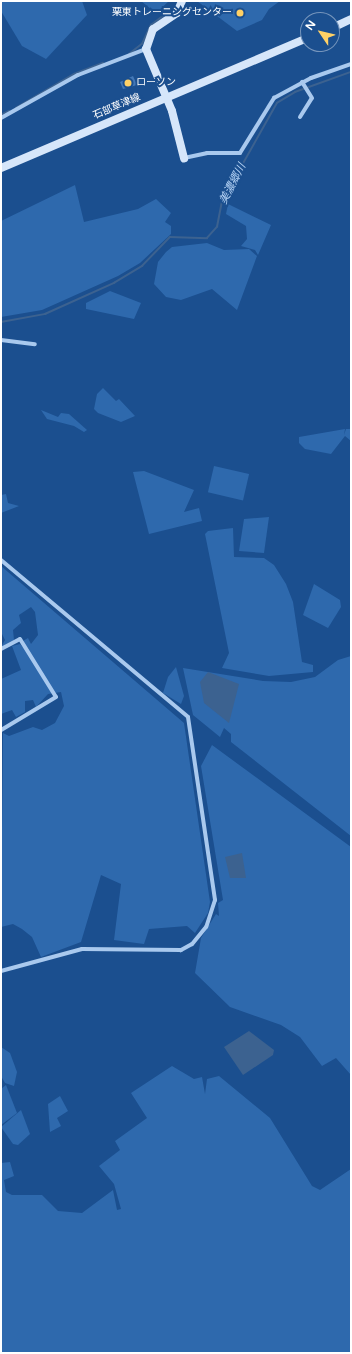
<!DOCTYPE html>
<html>
<head>
<meta charset="utf-8">
<style>
  body { margin:0 }
  #map { position:relative; width:352px; height:1354px; overflow:hidden; background:#1b4f8f; font-family:"Varela Round","Noto Sans JP",sans-serif }
  div>[style] { position:absolute }
  .green>* { inset:0; background:#2e69ad; transform-origin:0 0 }
  .water>* { inset:0; background:#3c6290 }
  .stream>* { height:1.5px; margin:-0.75px; padding:0 0.75px; transform-origin:0.75px; border-radius:0.75px; background:#3c6290 }
  .building>* { inset:0; background:#4478b7 }
  .street>* { height:4px; margin:-2px; padding:0 2px; transform-origin:2px; border-radius:2px; background:#a9c9ee }
  .secondary>* { height:8px; margin:-4px; padding:0 4px; transform-origin:4px; border-radius:4px; background:#d6e6fa }
  .dots>* { width:11px; height:11px; translate:-50% -50%; box-sizing:border-box; border:2px solid #1b4f8f; border-radius:50% }
  span { translate:-50% -50%; white-space:nowrap; text-align:center; line-height:1.15; -webkit-text-stroke:4px #1b4f8f; paint-order:stroke }
  .poi-label { font-size:10px; color:#fff }
  .right { translate:-100% -50%; text-align:right }
  .left { translate:0 -50%; text-align:left }
  .street-label { font-size:10px; color:#fff }
  .water-label { font-size:11px; color:#b5d3f5; font-style:italic }
  .frame { position:absolute; inset:0; border:2px solid #fff; pointer-events:none }
  .north { position:absolute; left:300px; top:12px; width:40px; height:40px; box-sizing:border-box; background:#1b4f8f; border:1px solid #7695bc; border-radius:50%; rotate:305deg; font-size:11px; font-weight:700; line-height:16px; text-align:center; color:#fff }
  .north::after { content:''; display:block; margin:auto; width:14px; height:18px; background:#ffd166; clip-path:polygon(50% 0,100% 100%,50% 72%,0 100%) }
</style>
</head>
<body>
<div id="map">
  <div class="green">
    <i style="clip-path:polygon(1px 1px,82px 1px,87px 15px,46px 59px,22px 46px,1px 11px)"></i>
    <i style="clip-path:polygon(141px 1px,169px 1px,156px 13px)"></i>
    <i style="clip-path:polygon(197px 1px,280px 1px,269px 9px,262px 20px,237px 31px)"></i>
    <i style="clip-path:polygon(75px 185px,84px 222px,138px 209px,156px 199px,171px 213px,165px 222px,171px 226px,171px 234px,140px 263px,118px 276px,42px 310px,1px 317px,1px 221px)"></i>
    <i style="clip-path:polygon(228px 204px,271px 225px,258px 255px,255px 250px,241px 246px,247px 239px,246px 226px,226px 214px)"></i>
    <i style="clip-path:polygon(207px 243px,224px 250px,249px 249px,257px 256px,237px 310px,212px 289px,181px 300px,166px 297px,154px 284px,158px 262px,166px 252px,172px 247px)"></i>
    <i style="clip-path:polygon(110px 291px,141px 303px,134px 319px,86px 309px,86px 303px)"></i>
    <i style="clip-path:polygon(103px 388px,116px 401px,119px 399px,135px 416px,121px 422px,98px 413px,94px 409px,97px 394px)"></i>
    <i style="clip-path:polygon(41px 410px,58px 417px,61px 413px,69px 414px,87px 430px,84px 432px,74px 426px,47px 419px)"></i>
    <i style="clip-path:polygon(345px 429px,344px 435px,346px 429px,351px 429px,351px 441px,345px 436px,331px 454px,305px 449px,299px 443px,299px 437px)"></i>
    <i style="left:214px;top:466px;width:36px;height:27px;rotate:13deg"></i>
    <i style="clip-path:polygon(144px 471px,194px 490px,184px 512px,199px 508px,202px 521px,149px 534px,133px 472px)"></i>
    <i style="clip-path:polygon(6px 494px,8px 503px,19px 506px,1px 513px,1px 495px)"></i>
    <i style="clip-path:polygon(269px 517px,264px 553px,239px 551px,244px 519px)"></i>
    <i style="clip-path:polygon(233px 528px,234px 557px,264px 558px,274px 565px,286px 584px,293px 602px,302px 662px,313px 665px,313px 672px,269px 676px,222px 668px,229px 653px,205px 534px,208px 531px)"></i>
    <i style="clip-path:polygon(1px 566px,184px 723px,210px 902px,208px 913px,195px 933px,187px 926px,149px 929px,144px 944px,114px 940px,121px 884px,101px 875px,81px 942px,41px 957px,32px 937px,22px 929px,13px 924px,1px 927px,3px 733px,9px 736px,33px 727px,42px 730px,55px 723px,64px 706px,61px 692px,48px 694px,36px 707px,33px 700px,25px 701px,25px 712px,16px 717px,12px 710px,1px 714px,1px 679px,21px 670px,12px 646px,20px 644px,25px 649px,23px 641px,28px 638px,31px 644px,38px 635px,35px 612px,31px 607px,19px 615px,21px 623px,13px 630px,14px 640px,1px 647px,5px 640px,1px 632px)"></i>
    <i style="clip-path:polygon(314px 584px,340px 600px,341px 607px,328px 628px,303px 615px)"></i>
    <i style="clip-path:polygon(351px 656px,351px 836px,231px 742px,231px 734px,224px 728px,220px 737px,193px 715px,183px 668px,263px 681px,291px 682px,315px 677px,338px 660px)"></i>
    <i style="clip-path:polygon(176px 667px,184px 696px,181px 704px,163px 693px,168px 677px)"></i>
    <i style="clip-path:polygon(212px 745px,351px 847px,351px 1075px,336px 1058px,322px 1066px,300px 1037px,281px 1025px,230px 1007px,195px 973px,201px 938px,216px 914px,219px 916px,218px 903px,223px 900px,201px 766px)"></i>
    <i style="clip-path:polygon(1px 1047px,10px 1053px,17px 1072px,14px 1086px,5px 1083px,1px 1076px)"></i>
    <i style="clip-path:polygon(172px 1066px,194px 1079px,202px 1077px,205px 1094px,207px 1079px,219px 1076px,270px 1118px,312px 1186px,320px 1190px,351px 1169px,351px 1353px,1px 1353px,1px 1163px,10px 1162px,14px 1176px,4px 1180px,6px 1192px,12px 1195px,42px 1195px,58px 1211px,82px 1213px,113px 1190px,117px 1210px,121px 1209px,114px 1184px,99px 1166px,120px 1150px,115px 1141px,147px 1118px,131px 1093px)"></i>
    <i style="clip-path:polygon(6px 1085px,17px 1113px,1px 1125px,1px 1089px)"></i>
    <i style="clip-path:polygon(60px 1096px,68px 1111px,57px 1118px,61px 1126px,50px 1132px,48px 1104px)"></i>
    <i style="clip-path:polygon(21px 1110px,30px 1134px,18px 1145px,13px 1144px,1px 1127px)"></i>
  </div>
  <div class="water">
    <i style="clip-path:polygon(208px 672px,239px 684px,229px 723px,204px 703px,200px 682px)"></i>
    <i style="clip-path:polygon(242px 853px,246px 878px,230px 878px,225px 857px)"></i>
    <i style="clip-path:polygon(249px 1031px,274px 1050px,273px 1055px,243px 1075px,224px 1047px)"></i>
  </div>
  <div class="stream">
    <i style="left:129px;top:54px;width:16px;rotate:-38deg"></i>
    <i style="left:142px;top:44px;width:21px;rotate:-65deg"></i>
    <i style="left:151px;top:25px;width:20px;rotate:-37deg"></i>
    <i style="left:16px;top:108px;width:67px;rotate:-30.4deg"></i>
    <i style="left:74px;top:74px;width:31px;rotate:-21deg"></i>
    <i style="left:1px;top:115px;width:9px;rotate:-27deg"></i>
    <i style="left:1px;top:322px;width:45px;rotate:-10.3deg"></i>
    <i style="left:45px;top:314px;width:76px;rotate:-24.2deg"></i>
    <i style="left:114px;top:283px;width:33px;rotate:-31deg"></i>
    <i style="left:142px;top:266px;width:40px;rotate:-46deg"></i>
    <i style="left:170px;top:237px;width:37px;rotate:2deg"></i>
    <i style="left:207px;top:238px;width:15px;rotate:-48deg"></i>
    <i style="left:217px;top:227px;width:26px;rotate:-79deg"></i>
    <i style="left:222px;top:201px;width:112px;rotate:-60.7deg"></i>
    <i style="left:277px;top:103px;width:21px;rotate:-31deg"></i>
    <i style="left:295px;top:92px;width:59px;rotate:-19.7deg"></i>
  </div>
  <div class="building">
    <i style="clip-path:polygon(133px 76px,137px 85px,123px 89px,120px 82px)"></i>
  </div>
  <div class="street">
    <i style="left:300px;top:117px;width:22px;rotate:-58deg"></i>
    <i style="left:312px;top:98px;width:19px;rotate:-122deg"></i>
    <i style="left:1px;top:118px;width:88px;rotate:-29.2deg"></i>
    <i style="left:78px;top:75px;width:73px;rotate:-20.9deg"></i>
    <i style="left:184px;top:158px;width:24px;rotate:-12deg"></i>
    <i style="left:207px;top:153px;width:33px"></i>
    <i style="left:240px;top:153px;width:65px;rotate:-58.3deg"></i>
    <i style="left:274px;top:98px;width:42px;rotate:-28.4deg"></i>
    <i style="left:311px;top:78px;width:42px;rotate:-19.3deg"></i>
    <i style="left:1px;top:340px;width:34px;rotate:7deg"></i>
    <i style="left:1px;top:560px;width:244px;rotate:40deg"></i>
    <i style="left:188px;top:717px;width:185px;rotate:81.6deg"></i>
    <i style="left:215px;top:900px;width:28px;rotate:108deg"></i>
    <i style="left:206px;top:927px;width:22px;rotate:129deg"></i>
    <i style="left:192px;top:944px;width:13px;rotate:151deg"></i>
    <i style="left:181px;top:950px;width:99px;rotate:-179.4deg"></i>
    <i style="left:82px;top:949px;width:84px;rotate:164.8deg"></i>
    <i style="left:1px;top:649px;width:21px;rotate:-28deg"></i>
    <i style="left:20px;top:639px;width:68px;rotate:58.2deg"></i>
    <i style="left:56px;top:697px;width:64px;rotate:149deg"></i>
  </div>
  <div class="secondary">
    <i style="left:182px;top:1px;width:13px;rotate:113deg"></i>
    <i style="left:177px;top:13px;width:29px;rotate:146deg"></i>
    <i style="left:153px;top:29px;width:21px;rotate:109deg"></i>
    <i style="left:146px;top:49px;width:67px;rotate:67.2deg"></i>
    <i style="left:172px;top:111px;width:49px;rotate:75.7deg"></i>
    <i style="left:332px;top:28px;width:21px;rotate:-25deg"></i>
    <i style="left:1px;top:168px;width:333px;rotate:-23deg"></i>
  </div>
  <div class="dots">
    <i style="left:240px;top:13px;background:#ffd166"></i>
    <i style="left:128px;top:83px;background:#ffd166"></i>
  </div>
  <div class="poi-label">
    <span class="right" style="left:232px;top:13px">栗東トレーニングセンター</span>
    <span class="left" style="left:136px;top:83px">ローソン</span>
  </div>
  <div class="street-label">
    <span style="left:117px;top:107px;rotate:-23deg">石部草津線</span>
  </div>
  <div class="water-label">
    <span style="left:233px;top:184px;rotate:-63deg">美濃郷川</span>
  </div>
  <div class="frame"></div>
  <div class="north">N</div>
</div>
</body>
</html>
